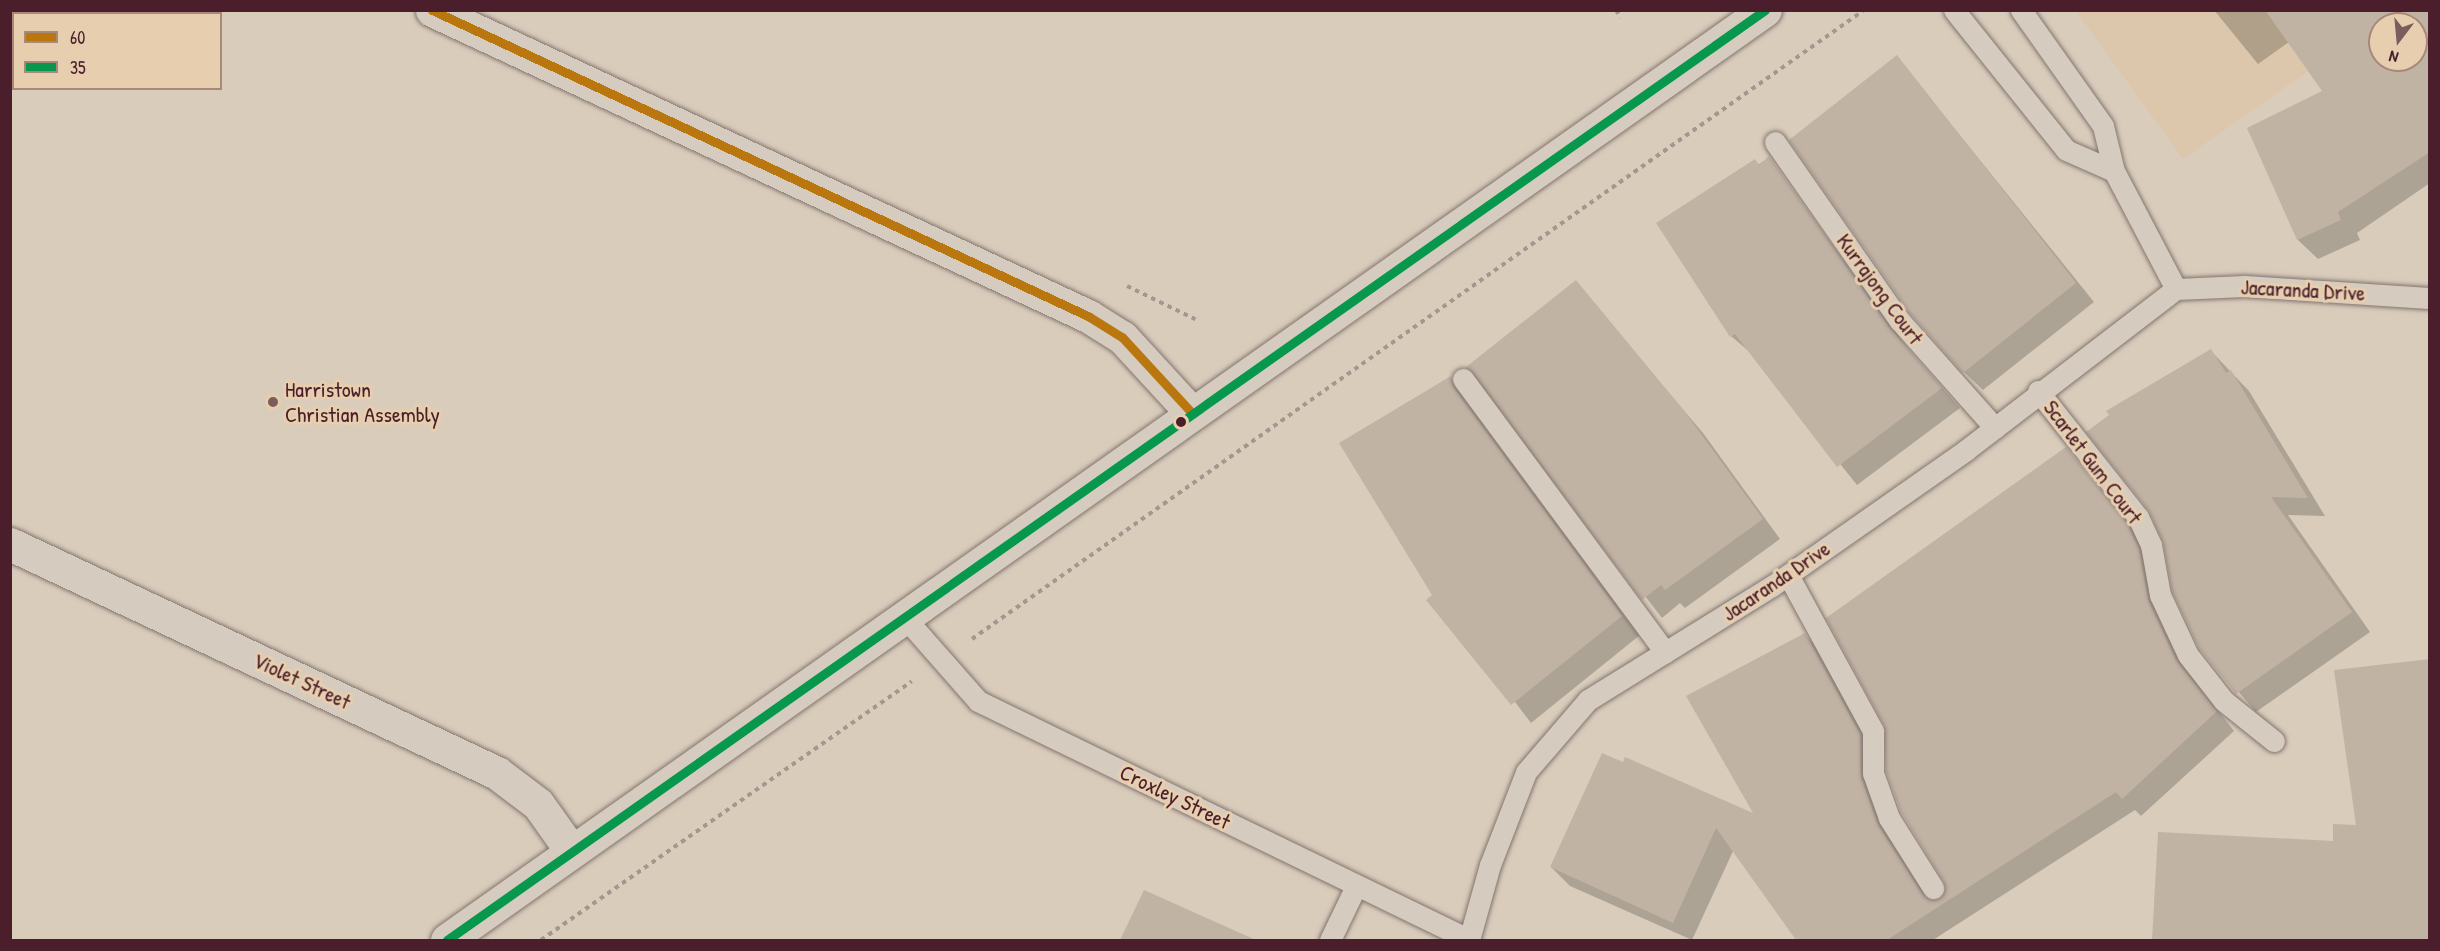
<!DOCTYPE html>
<html>
<head>
<meta charset="utf-8">
<style>
  body { margin:0 }
  #map { position:relative; width:2440px; height:951px; overflow:hidden; background:#d9ccbb; font-family:"Patrick Hand",sans-serif }
  div>[style] { position:absolute }
  .built>* { inset:0; background:#dcc7ac }
  .shadow>* { inset:0; background:#0003 }
  .building>* { inset:0; background:#c1b3a4 }
  .path>* { height:4px; margin-top:-2px; transform-origin:0; background:repeating-linear-gradient(90deg,#a39790 0 4.5px,transparent 0 9px) }
  .roads { filter:drop-shadow(0 0 2px #83756f) drop-shadow(0 0 2px #83756f) }
  .lane>* { height:21px; margin:-10.5px; padding:0 10.5px; transform-origin:10.5px; border-radius:10.5px; background:#d5cbbf }
  .street>* { height:33px; margin:-16.5px; padding:0 16.5px; transform-origin:16.5px; border-radius:16.5px; background:#d5cbbf }
  .secondary>* { height:33px; margin:-16.5px; padding:0 16.5px; transform-origin:16.5px; border-radius:16.5px; background:#d5cbbf }
  .bus-1>* { height:9px; margin:-4.5px; padding:0 4.5px; transform-origin:4.5px; border-radius:4.5px; background:#ba770f }
  .bus-2>* { height:9px; margin:-4.5px; padding:0 4.5px; transform-origin:4.5px; border-radius:4.5px; background:#07984d }
  .dots>* { width:16px; height:16px; translate:-50% -50%; box-sizing:border-box; border:3px solid #e6ceae; border-radius:50% }
  span { translate:-50% -50%; white-space:nowrap; text-align:center; line-height:1.15; -webkit-text-stroke:6px #e6ceae; paint-order:stroke }
  .street-label { font-size:22px; color:#4a1f2b }
  .poi-label { font-size:22px; color:#4a1f2b }
  .left { translate:0 -50%; text-align:left }
  .frame { position:absolute; inset:0; border:12px solid #4a1f2b; pointer-events:none }
  .legend { position:absolute; left:12px; top:12px; width:210px; height:78px; box-sizing:border-box; background:#e6ceae; border:2px solid #a8887a; margin:0; padding:8px 10px; list-style:none; font-size:18px; color:#4a1f2b }
  .legend li { display:flex; align-items:center; gap:12px; height:30px }
  .legend b { width:30px; border:2px solid #a8887a }
  .north { position:absolute; left:2368px; top:12px; width:60px; height:60px; box-sizing:border-box; background:#e6ceae; border:2px solid #a8887a; border-radius:50%; rotate:196deg; font-size:16px; font-weight:700; line-height:24px; text-align:center; color:#4a1f2b }
  .north::after { content:''; display:block; margin:auto; width:21px; height:27px; background:#7c5c5d; clip-path:polygon(50% 0,100% 100%,50% 72%,0 100%) }
</style>
</head>
<body>
<div id="map">
  <div class="built">
    <i style="clip-path:polygon(2076px 11px,2394px 11px,2183px 159px)"></i>
  </div>
  <div class="shadow">
    <i style="clip-path:polygon(evenodd,2214px 10px,2430px 10px,2430px 183px,2357px 233px,2360px 240px,2318px 259px,2298px 240px,2249px 129px,2324px 92px,2289px 42px,2258px 64px,2214px 10px,2380px 24px,2416px 24px,2416px 60px,2380px 60px,2380px 24px)"></i>
    <i style="clip-path:polygon(1897px 57px,2094px 302px,1983px 390px,1964px 372px)"></i>
    <i style="clip-path:polygon(1769px 158px,1908px 349px,1960px 408px,1857px 485px,1752px 354px,1731px 336px,1658px 224px)"></i>
    <i style="clip-path:polygon(1575px 282px,1703px 433px,1780px 539px,1685px 608px,1680px 603px,1662px 618px,1468px 367px)"></i>
    <i style="clip-path:polygon(2211px 351px,2249px 391px,2325px 516px,2288px 515px,2370px 632px,2256px 712px,2200px 647px)"></i>
    <i style="clip-path:polygon(1451px 378px,1640px 635px,1531px 723px,1434px 595px)"></i>
    <i style="clip-path:polygon(2066px 449px,2146px 544px,2167px 620px,2195px 681px,2234px 731px,2141px 816px,2135px 810px,1933px 940px,1797px 940px,1734px 849px,1692px 940px,1570px 886px,1551px 867px,1756px 817px,1805px 635px,1824px 654px,1879px 754px,1879px 797px,1930px 898px,1941px 900px)"></i>
    <i style="clip-path:polygon(2430px 660px,2430px 940px,2334px 940px,2325px 842px,2334px 842px,2357px 826px)"></i>
    <i style="clip-path:polygon(2159px 834px,2302px 859px,2295px 940px,2153px 940px)"></i>
    <i style="clip-path:polygon(1145px 892px,1251px 940px,1252px 940px,1122px 940px)"></i>
  </div>
  <div class="building">
    <i style="clip-path:polygon(evenodd,2265px 10px,2430px 10px,2430px 152px,2338px 212px,2341px 220px,2297px 240px,2247px 128px,2322px 91px,2265px 10px,2380px 24px,2416px 24px,2416px 60px,2380px 60px,2380px 24px)"></i>
    <i style="clip-path:polygon(1897px 55px,2076px 283px,1963px 373px,1910px 313px,1789px 140px)"></i>
    <i style="clip-path:polygon(1769px 156px,1890px 328px,1942px 388px,1837px 467px,1735px 334px,1730px 337px,1656px 223px,1755px 159px,1759px 165px)"></i>
    <i style="clip-path:polygon(1576px 280px,1685px 412px,1763px 519px,1665px 590px,1661px 585px,1642px 600px,1466px 367px)"></i>
    <i style="clip-path:polygon(2211px 349px,2226px 373px,2231px 370px,2308px 498px,2271px 497px,2352px 612px,2236px 694px,2199px 648px,2172px 591px,2163px 542px,2149px 511px,2086px 432px,2109px 415px,2106px 411px)"></i>
    <i style="clip-path:polygon(1451px 376px,1453px 387px,1622px 616px,1511px 705px,1426px 600px,1432px 595px,1339px 443px)"></i>
    <i style="clip-path:polygon(2066px 447px,2127px 524px,2139px 549px,2148px 600px,2176px 660px,2217px 711px,2122px 799px,2116px 792px,1887px 940px,1796px 940px,1716px 828px,1673px 923px,1550px 867px,1602px 753px,1623px 762px,1625px 757px,1753px 813px,1686px 696px,1805px 633px,1860px 734px,1861px 777px,1878px 825px,1923px 895px,1940px 898px,1944px 882px,1901px 812px,1886px 771px,1884px 725px,1826px 618px)"></i>
    <i style="clip-path:polygon(2430px 659px,2430px 940px,2152px 940px,2158px 832px,2333px 841px,2333px 824px,2356px 825px,2334px 670px)"></i>
    <i style="clip-path:polygon(1144px 890px,1256px 940px,1120px 940px)"></i>
  </div>
  <div class="path">
    <i style="left:1616px;top:10px;width:9px;rotate:58deg"></i>
    <i style="left:1127px;top:286px;width:76px;rotate:25.9deg"></i>
    <i style="left:972px;top:639px;width:1091px;rotate:-35.19deg"></i>
    <i style="left:541px;top:940px;width:452px;rotate:-34.9deg"></i>
  </div>
  <div class="roads">
    <div class="lane">
      <i style="left:1954px;top:10px;width:179px;rotate:51.3deg"></i>
      <i style="left:2066px;top:150px;width:52px;rotate:23.6deg"></i>
      <i style="left:2021px;top:10px;width:142px;rotate:54.7deg"></i>
      <i style="left:2103px;top:126px;width:46px;rotate:76.3deg"></i>
      <i style="left:2114px;top:171px;width:133px;rotate:62.3deg"></i>
      <i style="left:1775px;top:142px;width:218px;rotate:55.1deg"></i>
      <i style="left:1900px;top:321px;width:143px;rotate:48.4deg"></i>
      <i style="left:1463px;top:379px;width:340px;rotate:53.5deg"></i>
      <i style="left:2038px;top:391px;width:161px;rotate:51.6deg"></i>
      <i style="left:2138px;top:517px;width:31px;rotate:65deg"></i>
      <i style="left:2151px;top:545px;width:51px;rotate:79.8deg"></i>
      <i style="left:2160px;top:595px;width:66px;rotate:65deg"></i>
      <i style="left:2188px;top:655px;width:58px;rotate:52deg"></i>
      <i style="left:2224px;top:701px;width:64px;rotate:38.7deg"></i>
      <i style="left:1788px;top:575px;width:178px;rotate:61.4deg"></i>
      <i style="left:1873px;top:731px;width:42px;rotate:90deg"></i>
      <i style="left:1873px;top:773px;width:48px;rotate:70.4deg"></i>
      <i style="left:1889px;top:818px;width:83px;rotate:57.8deg"></i>
      <i style="left:906px;top:619px;width:109px;rotate:48.7deg"></i>
      <i style="left:978px;top:701px;width:547px;rotate:25.91deg"></i>
      <i style="left:1330px;top:940px;width:60px;rotate:-64.3deg"></i>
      <i style="left:1469px;top:940px;width:78px;rotate:-74.4deg"></i>
      <i style="left:1490px;top:865px;width:100px;rotate:-68.8deg"></i>
      <i style="left:1526px;top:772px;width:95px;rotate:-49.3deg"></i>
      <i style="left:1588px;top:700px;width:216px;rotate:-31.8deg"></i>
      <i style="left:1772px;top:586px;width:237px;rotate:-35deg"></i>
      <i style="left:1966px;top:450px;width:265px;rotate:-37.5deg"></i>
      <i style="left:2176px;top:289px;width:68px;rotate:-2.5deg"></i>
      <i style="left:2244px;top:286px;width:186px;rotate:3.7deg"></i>
    </div>
    <div class="street">
      <i style="left:432px;top:10px;width:724px;rotate:25.01deg"></i>
      <i style="left:1088px;top:316px;width:40px;rotate:32deg"></i>
      <i style="left:1122px;top:337px;width:103px;rotate:47.4deg"></i>
      <i style="left:10px;top:544px;width:538px;rotate:25.18deg"></i>
      <i style="left:497px;top:773px;width:51px;rotate:37.1deg"></i>
      <i style="left:538px;top:804px;width:55px;rotate:54.6deg"></i>
    </div>
    <div class="secondary">
      <i style="left:447px;top:940px;width:1613px;rotate:-35.21deg"></i>
    </div>
  </div>
  <div class="bus-1">
    <i style="left:432px;top:10px;width:724px;rotate:25.01deg"></i>
    <i style="left:1088px;top:316px;width:40px;rotate:32deg"></i>
    <i style="left:1122px;top:337px;width:103px;rotate:47.4deg"></i>
  </div>
  <div class="bus-2">
    <i style="left:447px;top:940px;width:1613px;rotate:-35.21deg"></i>
  </div>
  <div class="dots">
    <i style="left:273px;top:402px;background:#7c5c5d"></i>
    <i style="left:1181px;top:422px;background:#4a1f2b"></i>
  </div>
  <div class="street-label">
    <span style="left:1880px;top:289px;rotate:54deg">Kurrajong Court</span>
    <span style="left:2303px;top:290px;rotate:3deg">Jacaranda Drive</span>
    <span style="left:2093px;top:462px;rotate:53deg">Scarlet Gum Court</span>
    <span style="left:1776px;top:581px;rotate:-34deg">Jacaranda Drive</span>
    <span style="left:302px;top:681px;rotate:25deg">Violet Street</span>
    <span style="left:1175px;top:797px;rotate:26deg">Croxley Street</span>
  </div>
  <div class="poi-label">
    <span class="left" style="left:285px;top:402px">Harristown<br>Christian Assembly</span>
  </div>
  <div class="frame"></div>
  <ul class="legend">
  <li><b style="height:8px;background:#ba770f"></b>60</li>
  <li><b style="height:8px;background:#07984d"></b>35</li>
  </ul>
  <div class="north">N</div>
</div>
</body>
</html>
